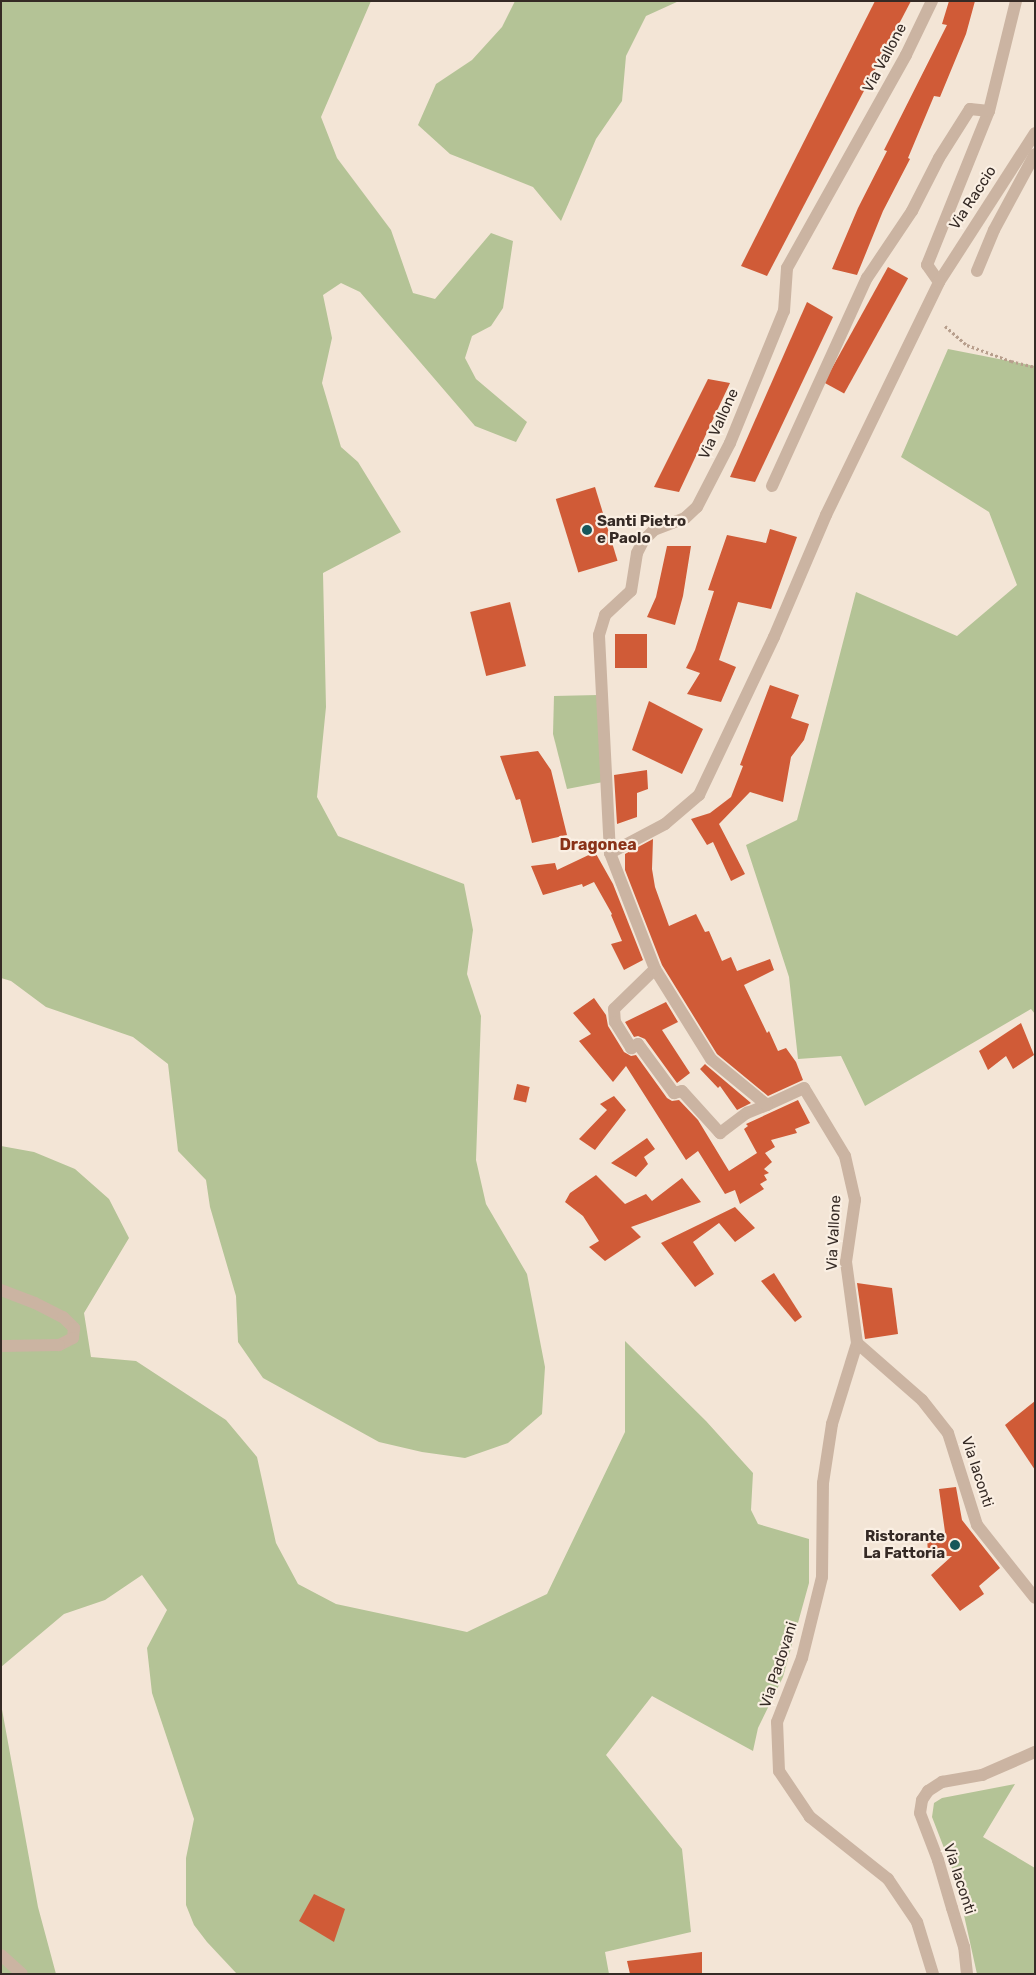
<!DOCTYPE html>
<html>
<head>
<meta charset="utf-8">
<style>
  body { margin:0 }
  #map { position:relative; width:1036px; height:1975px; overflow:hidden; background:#f3e5d6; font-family:Rubik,sans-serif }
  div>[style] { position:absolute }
  .green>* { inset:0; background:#b4c396 }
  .building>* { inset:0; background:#d05b37; transform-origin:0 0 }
  .path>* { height:3px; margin-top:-1.5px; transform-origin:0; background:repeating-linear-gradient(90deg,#b79e8c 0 2.5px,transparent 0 5px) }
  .minor>* { height:12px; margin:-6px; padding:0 6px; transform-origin:6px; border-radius:6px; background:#cbb4a2 }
  .dots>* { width:14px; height:14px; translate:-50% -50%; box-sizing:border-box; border:2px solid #faefe3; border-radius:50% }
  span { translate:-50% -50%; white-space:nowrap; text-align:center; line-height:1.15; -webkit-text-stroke:4.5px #faefe3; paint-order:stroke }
  .street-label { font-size:15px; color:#352a25 }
  .poi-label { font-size:15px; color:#352a25; font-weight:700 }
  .left { translate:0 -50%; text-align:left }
  .right { translate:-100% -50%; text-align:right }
  .neighbourhood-label { font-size:16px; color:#8a3218; font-weight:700 }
  .frame { position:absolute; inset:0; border:2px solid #352a25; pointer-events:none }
</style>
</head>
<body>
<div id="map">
  <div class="green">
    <i style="clip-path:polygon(1px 1px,371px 1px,321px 117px,337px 158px,391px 230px,413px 293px,435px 299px,491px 233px,513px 241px,503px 308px,491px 326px,472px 336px,465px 358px,476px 379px,527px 422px,516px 442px,475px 426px,360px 292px,341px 283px,323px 295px,332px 338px,322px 383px,341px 447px,358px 462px,401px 532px,323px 573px,326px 707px,317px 797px,338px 836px,464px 884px,473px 930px,467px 974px,481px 1016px,476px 1160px,486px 1204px,527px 1274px,545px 1367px,542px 1414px,508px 1443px,465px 1458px,422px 1452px,379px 1442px,263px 1378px,238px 1342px,236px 1296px,210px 1207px,206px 1180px,178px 1151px,168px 1064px,133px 1037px,46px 1007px,11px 981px,1px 978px)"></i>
    <i style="clip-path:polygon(515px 1px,679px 1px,646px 16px,626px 56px,622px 101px,596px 139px,561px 221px,533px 187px,450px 154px,418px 125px,436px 84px,472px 60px,502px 27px)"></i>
    <i style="clip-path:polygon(948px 349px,1035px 366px,1035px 1014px,1031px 1009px,865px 1106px,841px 1056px,798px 1059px,789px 977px,746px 845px,797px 820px,856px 592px,957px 636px,1017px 585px,989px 512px,901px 457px)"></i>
    <i style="clip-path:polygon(598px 695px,603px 782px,567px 789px,553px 734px,554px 696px)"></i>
    <i style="clip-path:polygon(1px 1146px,34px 1152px,75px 1169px,109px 1199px,129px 1238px,84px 1313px,91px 1357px,136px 1361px,226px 1420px,257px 1457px,276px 1543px,298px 1584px,336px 1604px,467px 1632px,547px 1594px,625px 1432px,625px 1341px,706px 1421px,753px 1473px,751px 1510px,758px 1524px,809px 1539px,809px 1583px,783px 1677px,758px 1728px,753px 1751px,652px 1696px,606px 1755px,682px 1849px,691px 1932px,605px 1952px,609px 1974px,237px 1974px,207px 1942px,194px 1925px,186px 1905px,186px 1858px,194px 1819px,152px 1693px,147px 1648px,167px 1610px,142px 1575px,105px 1600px,64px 1614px,1px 1667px)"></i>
    <i style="clip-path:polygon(1px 1704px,38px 1907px,56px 1974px,1px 1974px)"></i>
    <i style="clip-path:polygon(1015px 1784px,983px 1837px,1035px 1868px,1035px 1974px,977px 1974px,956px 1879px,932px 1817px,934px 1803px,942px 1798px)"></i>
  </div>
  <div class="building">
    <i style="clip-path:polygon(875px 1px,911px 1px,767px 276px,741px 266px)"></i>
    <i style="clip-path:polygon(949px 1px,975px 1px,966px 34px,940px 97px,934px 96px,908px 158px,910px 159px,883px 211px,857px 275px,832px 269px,858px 208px,887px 151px,884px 150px,947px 25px,942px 24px)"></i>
    <i style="left:888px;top:267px;width:23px;height:132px;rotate:29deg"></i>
    <i style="clip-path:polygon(807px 302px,833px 317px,755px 482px,730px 477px)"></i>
    <i style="clip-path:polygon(708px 379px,730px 383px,679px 492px,654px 487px)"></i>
    <i style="left:595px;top:487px;width:77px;height:41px;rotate:73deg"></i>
    <i style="clip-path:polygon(770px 529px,797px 537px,771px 609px,738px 602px,719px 660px,736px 667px,721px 702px,687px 694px,700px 673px,686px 668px,695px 650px,714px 591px,708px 590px,727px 535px,766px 543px)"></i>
    <i style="clip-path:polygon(667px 546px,691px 546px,683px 596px,675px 625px,647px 617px,656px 597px)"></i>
    <i style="left:510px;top:602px;width:66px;height:41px;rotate:76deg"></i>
    <i style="left:647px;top:634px;width:34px;height:32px;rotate:90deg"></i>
    <i style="clip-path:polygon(770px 685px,799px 695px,791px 718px,809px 724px,804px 740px,791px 757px,783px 802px,750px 792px,719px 824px,745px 874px,731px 881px,713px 842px,707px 845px,691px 819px,710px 813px,731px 797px,743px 766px,740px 765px)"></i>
    <i style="clip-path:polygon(649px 701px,703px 729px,682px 774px,632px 750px)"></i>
    <i style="clip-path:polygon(538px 751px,551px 770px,567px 835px,532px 843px,520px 799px,516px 800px,500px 756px)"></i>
    <i style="clip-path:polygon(647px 770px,648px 789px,637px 793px,637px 817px,617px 824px,614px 775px)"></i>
    <i style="clip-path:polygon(653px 839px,652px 869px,655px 887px,669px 926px,696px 914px,705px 932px,709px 931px,722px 961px,731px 957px,737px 971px,770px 959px,774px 970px,744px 985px,767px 1033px,769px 1031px,778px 1051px,786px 1048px,796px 1062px,803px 1080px,768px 1096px,717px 1054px,662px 965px,625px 870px,625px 854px)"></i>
    <i style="clip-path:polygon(595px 852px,613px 884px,643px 960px,624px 970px,611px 944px,622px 941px,611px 915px,612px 914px,594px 882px,583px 887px,582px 884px,543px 895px,531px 866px,555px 863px,557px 870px)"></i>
    <i style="clip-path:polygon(594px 998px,606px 1015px,608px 1026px,624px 1052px,631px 1056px,636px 1055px,667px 1098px,672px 1101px,679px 1100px,698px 1120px,729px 1171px,757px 1153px,744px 1129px,748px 1126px,746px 1124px,798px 1100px,810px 1123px,795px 1129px,797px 1133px,771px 1140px,775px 1147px,765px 1153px,772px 1162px,764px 1169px,769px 1173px,764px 1175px,767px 1180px,760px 1184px,764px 1189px,740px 1204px,735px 1190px,725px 1194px,698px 1151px,686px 1160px,626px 1066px,613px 1082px,579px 1041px,591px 1034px,573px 1013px)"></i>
    <i style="clip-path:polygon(666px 1002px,678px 1022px,662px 1030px,690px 1073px,677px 1083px,645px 1039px,638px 1036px,634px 1037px,625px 1022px)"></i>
    <i style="clip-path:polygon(1021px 1023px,1034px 1055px,1013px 1069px,1006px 1056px,988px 1070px,979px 1051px)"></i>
    <i style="clip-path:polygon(705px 1064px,706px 1065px,751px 1103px,737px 1110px,720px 1086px,718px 1088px,700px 1069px)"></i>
    <i style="left:517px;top:1084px;width:13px;height:16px;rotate:13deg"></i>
    <i style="clip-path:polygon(614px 1096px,626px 1110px,595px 1150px,579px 1139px,607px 1110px,600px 1104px)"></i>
    <i style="clip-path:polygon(647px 1138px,655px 1149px,644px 1157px,648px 1164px,636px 1177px,611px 1163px)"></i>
    <i style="clip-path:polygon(596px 1175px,625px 1204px,646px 1194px,652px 1201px,682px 1178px,701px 1202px,631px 1227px,641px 1237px,605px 1261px,589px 1247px,599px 1241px,583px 1216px,565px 1202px,570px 1193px)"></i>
    <i style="clip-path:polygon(735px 1207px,755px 1228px,735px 1242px,719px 1223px,693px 1242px,714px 1274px,695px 1287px,661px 1243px)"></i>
    <i style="clip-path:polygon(774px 1273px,802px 1317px,795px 1322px,761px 1281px)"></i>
    <i style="clip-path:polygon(857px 1283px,892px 1288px,898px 1334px,865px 1339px)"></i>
    <i style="clip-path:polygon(1035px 1401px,1035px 1470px,1005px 1425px)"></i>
    <i style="clip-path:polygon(956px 1487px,962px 1520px,1000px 1568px,979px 1586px,984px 1594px,960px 1611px,931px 1575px,952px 1556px,928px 1556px,927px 1535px,945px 1532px,939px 1489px)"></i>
    <i style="clip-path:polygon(314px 1894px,345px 1909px,334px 1942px,299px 1921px)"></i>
    <i style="clip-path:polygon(702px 1952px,702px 1974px,630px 1974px,627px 1961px)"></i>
  </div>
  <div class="path">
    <i style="left:945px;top:326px;width:29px;rotate:41deg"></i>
    <i style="left:967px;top:345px;width:47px;rotate:20deg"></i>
    <i style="left:1011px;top:361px;width:25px;rotate:14deg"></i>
  </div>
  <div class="minor">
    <i style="left:977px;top:271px;width:44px;rotate:-67.5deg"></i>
    <i style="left:994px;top:230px;width:86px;rotate:-61.7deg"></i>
    <i style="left:939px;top:282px;width:21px;rotate:-125deg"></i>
    <i style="left:927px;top:265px;width:166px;rotate:-68.1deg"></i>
    <i style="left:989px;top:111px;width:113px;rotate:-76.2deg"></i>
    <i style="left:772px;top:486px;width:229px;rotate:-65.5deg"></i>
    <i style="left:867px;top:278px;width:81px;rotate:-56.1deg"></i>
    <i style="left:912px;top:211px;width:59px;rotate:-63deg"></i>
    <i style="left:939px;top:158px;width:58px;rotate:-57.7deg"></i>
    <i style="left:970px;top:109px;width:19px;rotate:6deg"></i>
    <i style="left:610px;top:853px;width:218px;rotate:-92.9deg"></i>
    <i style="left:599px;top:635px;width:21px;rotate:-73deg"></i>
    <i style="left:605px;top:615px;width:35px;rotate:-43deg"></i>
    <i style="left:631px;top:591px;width:38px;rotate:-81deg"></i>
    <i style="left:637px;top:553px;width:13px;rotate:-63deg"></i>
    <i style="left:643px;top:541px;width:16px;rotate:-45deg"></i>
    <i style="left:654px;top:530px;width:33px;rotate:-21deg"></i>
    <i style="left:685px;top:518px;width:16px;rotate:-43deg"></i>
    <i style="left:697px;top:507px;width:72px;rotate:-62.7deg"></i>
    <i style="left:730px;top:443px;width:143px;rotate:-67.8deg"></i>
    <i style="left:784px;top:311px;width:43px;rotate:-86deg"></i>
    <i style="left:787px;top:268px;width:244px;rotate:-60.8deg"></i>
    <i style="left:906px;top:55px;width:60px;rotate:-64.3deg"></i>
    <i style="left:655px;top:969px;width:57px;rotate:135.7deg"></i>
    <i style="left:614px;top:1009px;width:13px;rotate:86deg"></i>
    <i style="left:615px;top:1022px;width:31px;rotate:58deg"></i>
    <i style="left:631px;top:1048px;width:8px;rotate:-30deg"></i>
    <i style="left:638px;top:1044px;width:61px;rotate:53.7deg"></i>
    <i style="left:674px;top:1093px;width:8px;rotate:-14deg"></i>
    <i style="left:682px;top:1091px;width:57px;rotate:47.9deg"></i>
    <i style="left:720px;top:1133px;width:34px;rotate:-37deg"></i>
    <i style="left:747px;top:1113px;width:22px;rotate:-22deg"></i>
    <i style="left:1px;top:1290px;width:36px;rotate:21deg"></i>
    <i style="left:35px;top:1303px;width:31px;rotate:27deg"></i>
    <i style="left:63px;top:1317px;width:16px;rotate:45deg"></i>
    <i style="left:74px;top:1328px;width:10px;rotate:96deg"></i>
    <i style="left:73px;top:1338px;width:16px;rotate:153deg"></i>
    <i style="left:59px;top:1345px;width:58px;rotate:179deg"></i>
    <i style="left:857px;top:1343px;width:86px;rotate:41.2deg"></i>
    <i style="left:922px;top:1400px;width:42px;rotate:51.8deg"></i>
    <i style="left:948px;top:1433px;width:96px;rotate:72.5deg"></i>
    <i style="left:977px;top:1525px;width:93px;rotate:51.5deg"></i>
    <i style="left:1px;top:1955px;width:28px;rotate:42deg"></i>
    <i style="left:933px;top:1974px;width:54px;rotate:-107.1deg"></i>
    <i style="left:917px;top:1922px;width:52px;rotate:-124deg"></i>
    <i style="left:888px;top:1879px;width:100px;rotate:-141.5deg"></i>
    <i style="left:810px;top:1817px;width:55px;rotate:-124deg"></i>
    <i style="left:779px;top:1771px;width:49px;rotate:-92.3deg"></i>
    <i style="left:777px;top:1722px;width:69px;rotate:-68.7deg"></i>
    <i style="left:802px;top:1658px;width:83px;rotate:-76.1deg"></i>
    <i style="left:822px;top:1577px;width:94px;rotate:-89.4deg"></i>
    <i style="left:823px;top:1483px;width:60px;rotate:-81.3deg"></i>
    <i style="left:832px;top:1424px;width:85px;rotate:-72.8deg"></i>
    <i style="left:857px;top:1343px;width:82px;rotate:-97.7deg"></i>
    <i style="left:846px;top:1262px;width:63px;rotate:-81.7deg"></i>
    <i style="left:855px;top:1200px;width:45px;rotate:-102.8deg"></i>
    <i style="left:845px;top:1156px;width:79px;rotate:-121.1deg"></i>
    <i style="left:804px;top:1088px;width:41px;rotate:155.3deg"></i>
    <i style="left:767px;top:1105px;width:72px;rotate:-140.6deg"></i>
    <i style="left:711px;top:1059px;width:106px;rotate:-121.9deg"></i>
    <i style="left:655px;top:969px;width:124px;rotate:-111.2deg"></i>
    <i style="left:610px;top:853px;width:62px;rotate:-27.8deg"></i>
    <i style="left:665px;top:824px;width:45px;rotate:-40.5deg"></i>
    <i style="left:699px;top:795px;width:175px;rotate:-64.6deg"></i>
    <i style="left:774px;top:637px;width:133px;rotate:-66.9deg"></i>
    <i style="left:826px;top:515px;width:259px;rotate:-64.1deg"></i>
    <i style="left:939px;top:282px;width:177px;rotate:-57.2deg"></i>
    <i style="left:967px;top:1974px;width:27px;rotate:-96deg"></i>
    <i style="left:964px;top:1947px;width:41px;rotate:-107.1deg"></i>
    <i style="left:952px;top:1908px;width:50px;rotate:-106.3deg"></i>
    <i style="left:938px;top:1860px;width:50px;rotate:-111deg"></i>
    <i style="left:920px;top:1813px;width:13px;rotate:-81deg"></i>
    <i style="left:922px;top:1800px;width:11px;rotate:-56deg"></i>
    <i style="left:928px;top:1791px;width:17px;rotate:-33deg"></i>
    <i style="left:942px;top:1782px;width:41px;rotate:-9.9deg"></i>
    <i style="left:982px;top:1775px;width:58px;rotate:-23.5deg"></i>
  </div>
  <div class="dots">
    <i style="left:587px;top:530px;background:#17565a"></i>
    <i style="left:955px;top:1545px;background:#17565a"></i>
  </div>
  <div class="street-label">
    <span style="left:885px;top:58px;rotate:-62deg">Via Vallone</span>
    <span style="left:973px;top:198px;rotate:-57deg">Via Raccio</span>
    <span style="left:719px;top:424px;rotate:-66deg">Via Vallone</span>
    <span style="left:834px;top:1233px;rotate:-87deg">Via Vallone</span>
    <span style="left:977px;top:1472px;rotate:72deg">Via Iaconti</span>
    <span style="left:779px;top:1665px;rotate:-72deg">Via Padovani</span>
    <span style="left:959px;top:1879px;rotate:72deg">Via Iaconti</span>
  </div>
  <div class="poi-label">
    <span class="left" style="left:597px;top:530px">Santi Pietro<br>e Paolo</span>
    <span class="right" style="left:945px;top:1545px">Ristorante<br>La Fattoria</span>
  </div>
  <div class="neighbourhood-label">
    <span style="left:598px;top:845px">Dragonea</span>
  </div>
  <div class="frame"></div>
</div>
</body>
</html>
